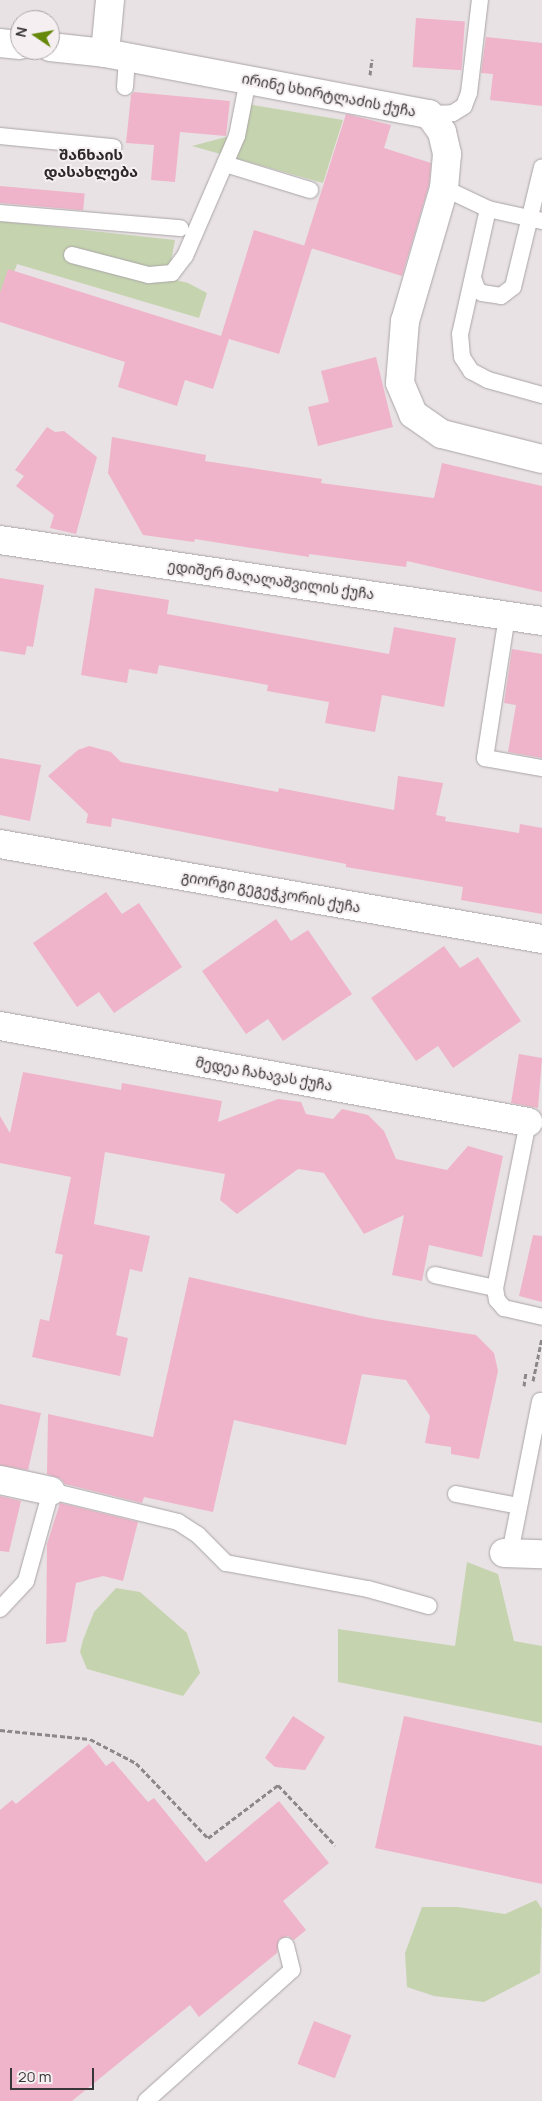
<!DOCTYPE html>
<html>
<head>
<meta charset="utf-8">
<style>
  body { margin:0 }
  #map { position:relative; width:542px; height:2101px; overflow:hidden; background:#e8e2e4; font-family:Manrope,"Noto Sans Georgian",sans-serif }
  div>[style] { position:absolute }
  .green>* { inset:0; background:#c5d4af }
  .building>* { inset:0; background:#efb4c9; transform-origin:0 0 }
  .path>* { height:3px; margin-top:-1.5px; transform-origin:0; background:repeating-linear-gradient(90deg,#8c8889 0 5px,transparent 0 7.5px) }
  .roads { filter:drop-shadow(0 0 1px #aaa4a6) drop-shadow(0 0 1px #aaa4a6) }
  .service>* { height:16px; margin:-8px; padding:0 8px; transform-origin:8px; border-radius:8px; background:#fff }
  .minor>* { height:28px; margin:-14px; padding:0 14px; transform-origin:14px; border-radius:14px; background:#fff }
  span { translate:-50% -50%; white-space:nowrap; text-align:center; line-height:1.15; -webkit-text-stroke:4px #f5eff1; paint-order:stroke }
  .street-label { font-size:14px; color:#393637 }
  .neighbourhood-label { font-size:15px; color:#2d282a; font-weight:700 }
  .north { position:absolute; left:10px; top:10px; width:50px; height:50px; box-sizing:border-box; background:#f5eff1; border:1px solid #aaa5a7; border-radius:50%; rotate:282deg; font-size:14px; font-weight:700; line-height:20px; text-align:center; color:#393637 }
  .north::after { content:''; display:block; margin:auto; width:18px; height:22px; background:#658808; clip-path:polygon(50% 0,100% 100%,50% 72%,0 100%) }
  .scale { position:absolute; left:10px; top:2068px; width:84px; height:22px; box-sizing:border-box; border:2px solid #393637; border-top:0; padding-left:6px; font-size:15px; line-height:18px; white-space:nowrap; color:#393637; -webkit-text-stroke:4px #f5eff1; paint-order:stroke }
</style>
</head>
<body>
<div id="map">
  <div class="green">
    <i style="clip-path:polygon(241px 103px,343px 120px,323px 183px,192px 146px,230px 136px)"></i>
    <i style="clip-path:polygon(0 221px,175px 240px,168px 278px,188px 283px,207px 293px,199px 318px,17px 264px,0 311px)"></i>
    <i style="clip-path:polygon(467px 1562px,498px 1574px,514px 1641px,542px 1646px,542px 1723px,338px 1682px,338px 1629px,455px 1646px)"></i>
    <i style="clip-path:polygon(116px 1588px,140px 1592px,187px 1633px,200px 1673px,183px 1696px,87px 1669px,80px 1652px,83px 1640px,94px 1612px)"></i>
    <i style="clip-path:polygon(536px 1900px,542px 1909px,540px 1973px,484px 2002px,434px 1996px,407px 1987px,405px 1953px,422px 1907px,458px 1907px,505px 1914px)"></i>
  </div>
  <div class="building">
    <i style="left:416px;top:18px;width:49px;height:49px;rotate:4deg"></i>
    <i style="clip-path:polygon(486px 37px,542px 43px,542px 106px,490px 100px,493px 74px,481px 73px)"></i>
    <i style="clip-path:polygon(134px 92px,230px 101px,226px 136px,180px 132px,175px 182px,151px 180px,154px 145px,126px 143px,131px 95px)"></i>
    <i style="clip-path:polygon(346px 114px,391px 125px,384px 148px,431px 163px,429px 185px,402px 276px,304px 246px)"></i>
    <i style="left:0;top:186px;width:85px;height:17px;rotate:5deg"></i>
    <i style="clip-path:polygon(254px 230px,312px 248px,279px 354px,229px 339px,213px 389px,185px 380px,177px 406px,118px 387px,125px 362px,0 322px,0 293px,8px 269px,221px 336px)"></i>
    <i style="clip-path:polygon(376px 357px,393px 427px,318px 446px,308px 407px,329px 402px,321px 371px)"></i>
    <i style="clip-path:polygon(47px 427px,55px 432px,64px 431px,97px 457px,76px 534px,50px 528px,54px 515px,16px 486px,24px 476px,15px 470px)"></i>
    <i style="clip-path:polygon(112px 437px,206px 455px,205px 461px,322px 479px,321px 483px,434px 498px,442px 463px,542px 486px,542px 592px,407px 561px,406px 567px,309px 554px,309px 557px,195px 539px,194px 542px,143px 535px,108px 473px)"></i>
    <i style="clip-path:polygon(0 578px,44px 585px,33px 647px,27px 646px,25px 655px,0 651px)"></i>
    <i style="clip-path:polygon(95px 588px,169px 600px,167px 614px,389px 654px,394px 627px,456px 638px,444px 707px,382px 695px,375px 732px,325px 723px,329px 702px,267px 691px,268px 685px,159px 665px,157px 674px,129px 669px,127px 683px,81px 675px)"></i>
    <i style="clip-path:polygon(512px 649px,542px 654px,542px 758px,508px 752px,516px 705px,504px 703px)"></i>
    <i style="clip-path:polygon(89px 746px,111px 752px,121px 762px,278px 792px,279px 788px,394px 810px,398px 776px,443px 783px,436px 815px,446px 817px,445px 821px,519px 833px,520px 824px,542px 828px,542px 914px,461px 900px,463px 887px,346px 867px,346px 864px,112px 818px,111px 827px,86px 823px,88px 814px,48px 776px,78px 750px)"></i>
    <i style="clip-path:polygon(0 758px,41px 765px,30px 821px,0 815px)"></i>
    <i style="clip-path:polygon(106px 892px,122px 914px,139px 903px,182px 967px,114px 1013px,99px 992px,77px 1007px,33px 943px)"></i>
    <i style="clip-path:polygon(276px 919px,291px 941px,308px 930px,352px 994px,283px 1041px,268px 1019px,246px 1034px,202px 971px)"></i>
    <i style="clip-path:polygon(444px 946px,460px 968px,478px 957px,521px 1021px,453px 1068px,438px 1046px,416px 1061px,371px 998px)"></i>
    <i style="clip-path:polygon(519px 1054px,542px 1058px,538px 1108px,511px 1103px)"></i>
    <i style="clip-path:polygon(23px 1072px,121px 1090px,122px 1083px,222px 1101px,218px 1122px,278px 1099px,301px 1102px,306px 1114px,333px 1119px,342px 1109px,368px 1115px,384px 1131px,396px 1159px,447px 1170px,468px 1146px,503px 1156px,482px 1257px,429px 1245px,422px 1281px,392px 1275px,404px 1215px,364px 1234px,324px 1173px,298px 1169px,237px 1214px,220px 1200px,225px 1174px,105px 1152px,94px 1224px,150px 1236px,142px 1272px,130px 1269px,116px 1335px,128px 1338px,120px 1376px,32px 1357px,40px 1319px,49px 1321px,63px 1255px,55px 1253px,71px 1177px,0 1163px,0 1116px,10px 1133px)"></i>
    <i style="clip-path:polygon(533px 1235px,542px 1236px,542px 1302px,519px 1296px)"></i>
    <i style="clip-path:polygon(189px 1277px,370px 1318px,476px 1335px,494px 1353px,498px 1371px,479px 1459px,451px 1454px,451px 1447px,425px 1443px,430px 1416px,406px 1380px,362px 1374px,346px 1445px,234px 1420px,213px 1512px,144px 1497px,142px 1503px,65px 1484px,61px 1479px,47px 1474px,48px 1414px,153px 1437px)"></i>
    <i style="clip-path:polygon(0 1404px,41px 1413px,28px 1470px,0 1465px)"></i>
    <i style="clip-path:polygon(0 1496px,21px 1501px,9px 1552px,0 1551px)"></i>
    <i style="clip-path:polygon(60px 1503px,138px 1522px,123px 1581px,103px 1576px,76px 1583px,66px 1642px,46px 1644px,47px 1544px)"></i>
    <i style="clip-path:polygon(293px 1716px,325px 1737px,305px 1770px,275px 1767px,265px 1758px)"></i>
    <i style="clip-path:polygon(404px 1716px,542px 1746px,542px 1884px,375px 1848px)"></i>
    <i style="clip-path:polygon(89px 1744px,106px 1766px,113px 1761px,148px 1802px,154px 1798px,206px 1862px,279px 1801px,329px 1863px,283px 1901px,306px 1930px,294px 1940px,288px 1936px,279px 1939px,277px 1953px,199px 2017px,190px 2005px,72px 2101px,0 2101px,0 1810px,12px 1800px,16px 1804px)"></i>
    <i style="left:314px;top:2021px;width:40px;height:46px;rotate:21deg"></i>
  </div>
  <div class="path">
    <i style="left:370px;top:75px;width:16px;rotate:-83deg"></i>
    <i style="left:533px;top:1381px;width:44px;rotate:-78.2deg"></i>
    <i style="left:524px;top:1386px;width:14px;rotate:-82deg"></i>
    <i style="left:0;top:1730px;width:90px;rotate:5.7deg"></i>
    <i style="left:90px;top:1739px;width:52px;rotate:27.6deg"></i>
    <i style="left:136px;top:1763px;width:104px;rotate:46.2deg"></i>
    <i style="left:208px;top:1838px;width:88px;rotate:-37.1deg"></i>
    <i style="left:278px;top:1785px;width:83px;rotate:46.5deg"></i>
  </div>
  <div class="roads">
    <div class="service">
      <i style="left:125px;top:87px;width:29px;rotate:-86deg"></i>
      <i style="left:429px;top:114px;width:24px;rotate:-2deg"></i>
      <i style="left:453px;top:113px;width:13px;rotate:-32deg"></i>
      <i style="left:464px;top:106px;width:14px;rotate:-69deg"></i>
      <i style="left:469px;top:93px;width:94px;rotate:-83.3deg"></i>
      <i style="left:0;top:136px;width:114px;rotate:5.6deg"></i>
      <i style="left:225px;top:164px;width:89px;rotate:17deg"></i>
      <i style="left:444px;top:188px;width:49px;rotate:25.5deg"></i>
      <i style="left:488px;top:209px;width:55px;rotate:12.5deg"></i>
      <i style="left:488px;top:209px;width:128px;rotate:102.6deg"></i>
      <i style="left:460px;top:334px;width:23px;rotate:85deg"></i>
      <i style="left:462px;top:357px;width:17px;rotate:57deg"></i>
      <i style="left:471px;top:371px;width:19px;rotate:28deg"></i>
      <i style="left:488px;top:380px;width:56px;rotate:15.5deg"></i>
      <i style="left:0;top:213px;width:181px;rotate:4.8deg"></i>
      <i style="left:72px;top:255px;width:80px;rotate:14.6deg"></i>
      <i style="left:149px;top:275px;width:23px;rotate:-5deg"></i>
      <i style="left:172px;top:273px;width:21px;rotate:-53deg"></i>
      <i style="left:185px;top:256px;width:131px;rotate:-66.6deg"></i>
      <i style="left:237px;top:136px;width:57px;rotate:-78.9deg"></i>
      <i style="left:473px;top:278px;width:12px;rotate:70deg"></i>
      <i style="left:477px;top:289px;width:6px;rotate:39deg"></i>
      <i style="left:482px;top:293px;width:19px;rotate:9deg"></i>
      <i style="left:501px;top:296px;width:15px;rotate:-37deg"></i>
      <i style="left:513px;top:287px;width:123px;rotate:-76.4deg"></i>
      <i style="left:507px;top:616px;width:144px;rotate:98.8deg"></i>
      <i style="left:485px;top:758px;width:58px;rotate:10deg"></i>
      <i style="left:528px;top:1122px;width:169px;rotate:101.2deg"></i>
      <i style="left:495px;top:1288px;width:12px;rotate:81deg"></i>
      <i style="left:497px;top:1300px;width:11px;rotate:49deg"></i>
      <i style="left:504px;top:1308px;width:39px;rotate:13deg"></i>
      <i style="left:435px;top:1275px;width:61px;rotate:12.2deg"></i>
      <i style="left:456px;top:1494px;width:64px;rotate:10.8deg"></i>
      <i style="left:510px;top:1553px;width:155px;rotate:-78.8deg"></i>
      <i style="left:0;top:1609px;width:38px;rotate:-47deg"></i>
      <i style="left:26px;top:1581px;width:93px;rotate:-74.5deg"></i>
      <i style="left:51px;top:1491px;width:131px;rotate:13.7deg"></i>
      <i style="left:178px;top:1522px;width:24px;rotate:33deg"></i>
      <i style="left:198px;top:1535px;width:40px;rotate:45deg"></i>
      <i style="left:226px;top:1563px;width:144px;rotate:10.4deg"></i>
      <i style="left:368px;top:1589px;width:63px;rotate:15.6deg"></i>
      <i style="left:146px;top:2101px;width:196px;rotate:-41.9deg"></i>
      <i style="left:292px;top:1970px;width:25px;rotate:-104deg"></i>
    </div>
    <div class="minor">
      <i style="left:0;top:43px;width:20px;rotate:6deg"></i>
      <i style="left:50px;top:47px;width:55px;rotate:6.2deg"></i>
      <i style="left:105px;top:53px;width:330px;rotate:10.7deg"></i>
      <i style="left:429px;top:114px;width:22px;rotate:54deg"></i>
      <i style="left:442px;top:132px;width:23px;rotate:77deg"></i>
      <i style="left:447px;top:154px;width:34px;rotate:95deg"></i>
      <i style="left:444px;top:188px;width:139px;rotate:106.3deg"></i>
      <i style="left:405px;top:321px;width:62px;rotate:94.6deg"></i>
      <i style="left:400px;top:383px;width:34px;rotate:67deg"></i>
      <i style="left:413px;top:414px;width:35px;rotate:35deg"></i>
      <i style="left:442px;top:434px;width:103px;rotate:14deg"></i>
      <i style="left:105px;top:53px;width:53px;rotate:-84.6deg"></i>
      <i style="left:0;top:540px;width:548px;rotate:8.5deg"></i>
      <i style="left:0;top:844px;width:550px;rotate:9.94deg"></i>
      <i style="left:0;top:1026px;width:537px;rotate:10.3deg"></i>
      <i style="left:0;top:1480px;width:52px;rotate:12.2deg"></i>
      <i style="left:504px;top:1553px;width:38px;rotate:2deg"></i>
    </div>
  </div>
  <div class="street-label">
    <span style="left:329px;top:95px;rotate:11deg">ირინე სხირტლაძის ქუჩა</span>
    <span style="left:271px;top:580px;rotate:8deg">ედიშერ მაღალაშვილის ქუჩა</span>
    <span style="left:271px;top:892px;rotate:10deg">გიორგი გეგეჭკორის ქუჩა</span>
    <span style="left:264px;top:1074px;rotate:10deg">მედეა ჩახავას ქუჩა</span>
  </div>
  <div class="neighbourhood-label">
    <span style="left:91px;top:163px">შანხაის<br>დასახლება</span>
  </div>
  <div class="north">N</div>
  <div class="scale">20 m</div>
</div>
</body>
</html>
